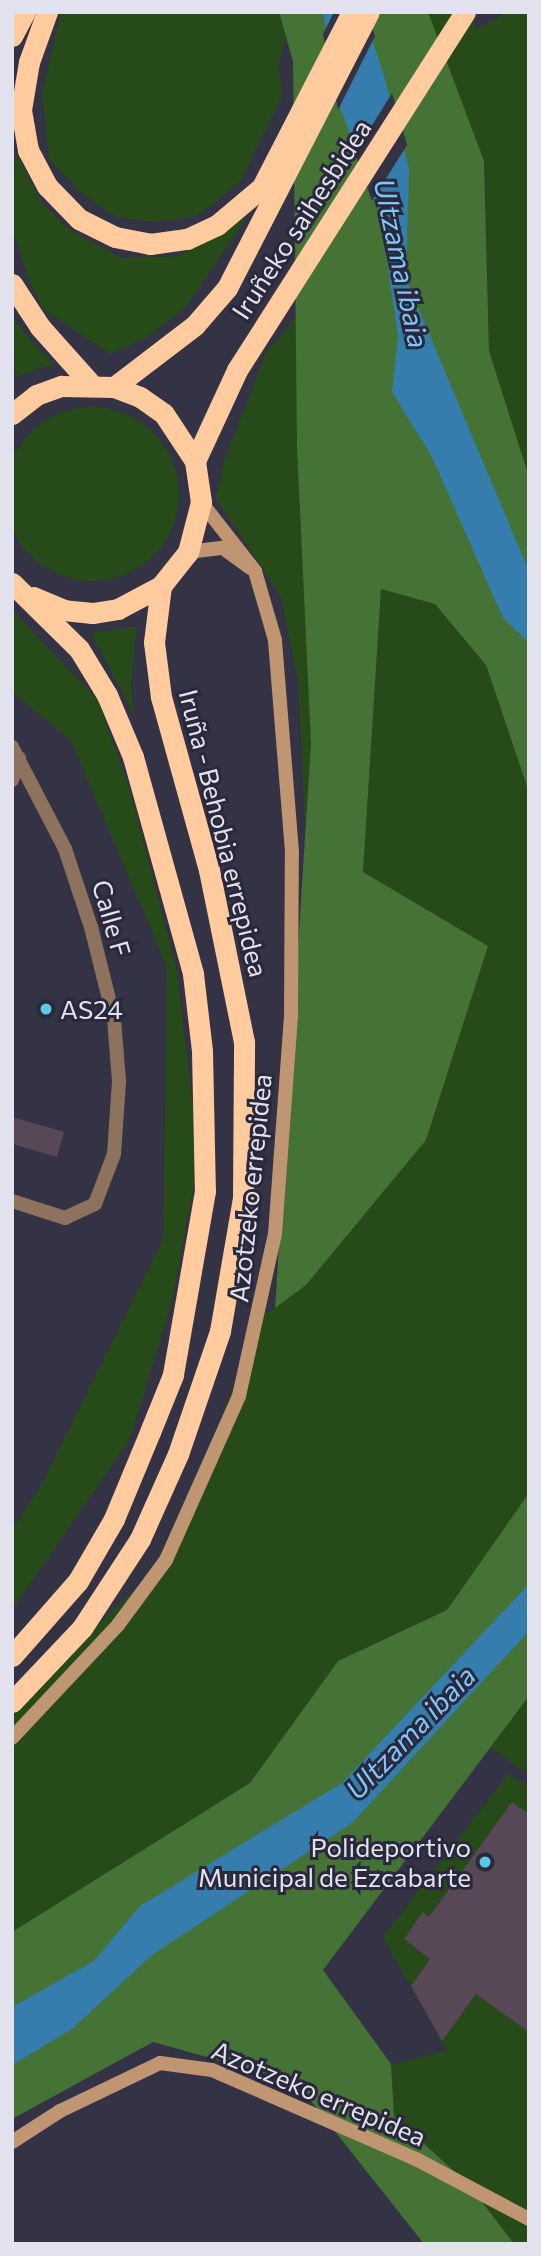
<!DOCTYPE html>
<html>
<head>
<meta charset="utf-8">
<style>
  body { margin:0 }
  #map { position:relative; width:541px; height:2256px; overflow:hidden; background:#343245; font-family:Commissioner,sans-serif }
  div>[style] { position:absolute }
  .green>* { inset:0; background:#264a18 }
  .round { border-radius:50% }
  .forest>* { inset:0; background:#457235 }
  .water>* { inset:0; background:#357dad }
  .pier>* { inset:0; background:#343245 }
  .building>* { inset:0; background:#584757 }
  .street>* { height:14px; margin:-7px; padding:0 7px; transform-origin:7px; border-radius:7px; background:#8d735d }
  .secondary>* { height:14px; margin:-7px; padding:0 7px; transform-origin:7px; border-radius:7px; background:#bf9572 }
  .highway>* { height:21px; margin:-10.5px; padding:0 10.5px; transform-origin:10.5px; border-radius:10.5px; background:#ffcb9f }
  .dots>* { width:19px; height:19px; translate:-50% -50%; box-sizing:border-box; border:4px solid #2a283b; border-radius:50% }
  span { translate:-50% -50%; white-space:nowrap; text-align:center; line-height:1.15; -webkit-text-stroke:6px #2a283b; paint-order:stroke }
  .street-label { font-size:26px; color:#e3e2ef }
  .poi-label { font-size:26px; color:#e3e2ef }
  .left { translate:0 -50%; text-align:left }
  .right { translate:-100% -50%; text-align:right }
  .water-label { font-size:28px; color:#7dc7fd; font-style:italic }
  .frame { position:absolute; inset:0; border:14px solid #e3e2ef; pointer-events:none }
</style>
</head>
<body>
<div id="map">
  <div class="green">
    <i style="clip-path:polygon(61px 12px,279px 12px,286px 36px,279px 62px,282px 96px,240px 182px,197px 216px,154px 222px,116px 217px,81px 193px,49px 159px,42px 94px)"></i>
    <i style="clip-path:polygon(427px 12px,461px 12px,478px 29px,506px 12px,529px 12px,529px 481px,489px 351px,485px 169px)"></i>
    <i style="clip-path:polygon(15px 150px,42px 203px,71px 231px,122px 258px,179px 256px,247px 217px,185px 308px,146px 338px,110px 354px,43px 309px,29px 280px,12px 227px)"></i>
    <i style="clip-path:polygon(12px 317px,32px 342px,54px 364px,16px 377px)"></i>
    <i style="clip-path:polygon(296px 318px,311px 743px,305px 827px,298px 681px,281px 597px,216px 498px,225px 458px,267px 351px)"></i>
    <i class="round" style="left:5px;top:407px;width:174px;height:174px"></i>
    <i style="clip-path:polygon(381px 589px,435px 604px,486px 665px,529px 792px,529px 1493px,447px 1610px,338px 1661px,250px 1783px,12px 1932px,12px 1707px,166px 1560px,260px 1318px,306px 1285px,488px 946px,363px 872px)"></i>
    <i style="clip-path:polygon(12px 610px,98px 700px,130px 790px,177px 971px,199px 1157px,172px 1301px,130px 1439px,12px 1610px,12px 1530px,43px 1482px,163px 1239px,167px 967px,71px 741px,12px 692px)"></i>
    <i style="clip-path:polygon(137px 626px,131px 686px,134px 715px,91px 633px)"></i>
    <i style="clip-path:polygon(529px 1696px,529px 1775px,490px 1748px)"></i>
    <i style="clip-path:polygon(508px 1774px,529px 1786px,529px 2244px,514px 2244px,470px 2186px,394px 2116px,391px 2064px,447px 2051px,383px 1937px)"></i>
  </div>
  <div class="forest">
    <i style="clip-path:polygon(279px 12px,428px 12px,484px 161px,489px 351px,529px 477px,529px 792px,486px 665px,435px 604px,381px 589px,363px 872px,488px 946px,426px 1140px,306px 1285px,275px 1308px,311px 743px,297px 447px,293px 61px)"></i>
    <i style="clip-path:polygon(529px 1493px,529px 1696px,323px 1970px,391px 2064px,394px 2116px,470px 2186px,514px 2244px,424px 2244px,296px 2082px,153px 2042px,12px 2119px,12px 1932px,250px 1783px,338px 1661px,447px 1610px)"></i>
  </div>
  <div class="water">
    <i style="clip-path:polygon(323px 12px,363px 12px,383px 72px,409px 168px,406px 279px,529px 571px,529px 643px,503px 618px,431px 455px,392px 392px,398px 336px,380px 213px,339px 105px)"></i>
    <i style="clip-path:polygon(529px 1584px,529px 1631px,352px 1823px,152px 1955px,72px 2029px,12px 2065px,12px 2007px,94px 1961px,140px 1906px,342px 1783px)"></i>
  </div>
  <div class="pier">
    <i style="clip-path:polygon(334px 12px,367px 12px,375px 36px,338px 110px,323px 34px)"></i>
    <i style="clip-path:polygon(392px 93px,407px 145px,372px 201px,355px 153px)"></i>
  </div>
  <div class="building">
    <i style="clip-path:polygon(12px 1117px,64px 1132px,57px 1157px,12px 1144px)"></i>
    <i style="clip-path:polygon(512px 1802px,529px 1814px,529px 2032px,476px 1994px,442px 2041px,411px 1986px,430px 1959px,404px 1939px,423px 1912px,429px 1917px)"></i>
  </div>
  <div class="street">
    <i style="left:12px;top:747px;width:115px;rotate:62.5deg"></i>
    <i style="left:65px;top:849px;width:82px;rotate:71.6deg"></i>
    <i style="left:91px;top:927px;width:95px;rotate:76deg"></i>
    <i style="left:114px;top:1019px;width:62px;rotate:85.4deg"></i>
    <i style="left:119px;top:1081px;width:73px;rotate:93.9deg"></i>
    <i style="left:114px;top:1154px;width:53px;rotate:110.8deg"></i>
    <i style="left:95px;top:1204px;width:33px;rotate:155deg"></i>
    <i style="left:65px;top:1218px;width:56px;rotate:-162.2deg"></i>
    <i style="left:12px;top:780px;width:23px;rotate:-72deg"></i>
  </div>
  <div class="secondary">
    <i style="left:188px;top:552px;width:35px;rotate:-7deg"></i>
    <i style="left:223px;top:548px;width:34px;rotate:36deg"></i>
    <i style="left:12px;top:1738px;width:155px;rotate:-46.8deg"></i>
    <i style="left:118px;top:1625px;width:81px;rotate:-53.6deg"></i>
    <i style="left:166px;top:1560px;width:180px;rotate:-66deg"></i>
    <i style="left:239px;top:1396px;width:166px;rotate:-77.5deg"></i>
    <i style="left:275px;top:1234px;width:218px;rotate:-85.8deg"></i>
    <i style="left:291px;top:1017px;width:165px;rotate:-89.7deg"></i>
    <i style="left:292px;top:852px;width:213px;rotate:-94.6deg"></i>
    <i style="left:275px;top:640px;width:72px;rotate:-106.2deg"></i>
    <i style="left:255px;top:571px;width:88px;rotate:-128deg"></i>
    <i style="left:12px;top:2142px;width:57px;rotate:-32.9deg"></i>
    <i style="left:60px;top:2111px;width:111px;rotate:-25.6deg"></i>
    <i style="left:160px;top:2063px;width:52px;rotate:7.7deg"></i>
    <i style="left:212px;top:2070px;width:223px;rotate:23.6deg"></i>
    <i style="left:416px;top:2159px;width:128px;rotate:28deg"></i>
  </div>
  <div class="highway">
    <i style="left:47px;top:12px;width:53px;rotate:109.8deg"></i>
    <i style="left:29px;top:62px;width:49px;rotate:99.5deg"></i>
    <i style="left:21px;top:110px;width:41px;rotate:80.1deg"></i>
    <i style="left:28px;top:150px;width:41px;rotate:62.2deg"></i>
    <i style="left:47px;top:186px;width:46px;rotate:45.9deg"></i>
    <i style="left:79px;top:219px;width:40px;rotate:26.6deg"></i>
    <i style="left:115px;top:237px;width:36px;rotate:11deg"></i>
    <i style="left:150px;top:244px;width:37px;rotate:-8deg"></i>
    <i style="left:187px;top:239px;width:33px;rotate:-25deg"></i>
    <i style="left:217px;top:225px;width:59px;rotate:-40.2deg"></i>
    <i style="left:262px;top:187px;width:197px;rotate:-62.8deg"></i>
    <i style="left:12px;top:36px;width:27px;rotate:-62deg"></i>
    <i style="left:12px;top:284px;width:51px;rotate:56.9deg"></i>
    <i style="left:40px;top:327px;width:76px;rotate:48.2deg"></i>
    <i style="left:114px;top:387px;width:102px;rotate:-37.4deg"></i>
    <i style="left:195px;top:325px;width:49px;rotate:-49.1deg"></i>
    <i style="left:227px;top:288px;width:310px;rotate:-62.8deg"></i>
    <i style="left:12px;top:414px;width:31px;rotate:-38deg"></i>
    <i style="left:36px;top:395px;width:27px;rotate:-20deg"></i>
    <i style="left:61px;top:386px;width:53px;rotate:1.1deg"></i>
    <i style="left:114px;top:387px;width:28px;rotate:21deg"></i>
    <i style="left:140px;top:397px;width:29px;rotate:35deg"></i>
    <i style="left:164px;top:414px;width:56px;rotate:56.6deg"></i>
    <i style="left:195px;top:461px;width:41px;rotate:81.7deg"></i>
    <i style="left:201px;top:502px;width:52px;rotate:104.6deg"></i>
    <i style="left:188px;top:552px;width:43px;rotate:128.5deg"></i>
    <i style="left:161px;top:586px;width:49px;rotate:151.9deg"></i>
    <i style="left:118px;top:609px;width:26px;rotate:171deg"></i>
    <i style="left:92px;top:613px;width:28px;rotate:-174deg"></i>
    <i style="left:64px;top:610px;width:33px;rotate:-157deg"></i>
    <i style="left:195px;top:461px;width:100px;rotate:-65.2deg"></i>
    <i style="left:237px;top:370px;width:424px;rotate:-57.5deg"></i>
    <i style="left:12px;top:583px;width:94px;rotate:44.6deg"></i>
    <i style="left:79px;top:649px;width:54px;rotate:58.7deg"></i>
    <i style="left:107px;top:695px;width:67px;rotate:67.2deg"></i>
    <i style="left:133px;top:757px;width:225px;rotate:74.5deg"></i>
    <i style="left:193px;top:974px;width:78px;rotate:83.3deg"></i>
    <i style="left:202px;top:1051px;width:140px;rotate:88.8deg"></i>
    <i style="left:205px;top:1191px;width:187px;rotate:99.9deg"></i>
    <i style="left:173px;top:1375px;width:61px;rotate:112deg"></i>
    <i style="left:150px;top:1432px;width:94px;rotate:112.5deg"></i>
    <i style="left:114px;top:1519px;width:72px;rotate:120.1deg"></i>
    <i style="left:78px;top:1581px;width:100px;rotate:131.3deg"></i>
    <i style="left:12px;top:1702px;width:102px;rotate:-46.6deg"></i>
    <i style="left:82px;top:1628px;width:106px;rotate:-56.9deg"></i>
    <i style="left:140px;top:1539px;width:93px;rotate:-65.9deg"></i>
    <i style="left:178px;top:1454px;width:130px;rotate:-71.1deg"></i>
    <i style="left:220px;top:1331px;width:135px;rotate:-80.2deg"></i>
    <i style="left:243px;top:1198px;width:156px;rotate:-89.6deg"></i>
    <i style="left:244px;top:1042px;width:176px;rotate:-101.5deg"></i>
    <i style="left:209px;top:870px;width:180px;rotate:-105.5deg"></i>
    <i style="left:161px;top:697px;width:55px;rotate:-97.3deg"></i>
    <i style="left:154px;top:642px;width:56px;rotate:-82.9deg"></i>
  </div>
  <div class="dots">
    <i style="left:46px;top:1009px;background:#5dc7e8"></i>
    <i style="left:485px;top:1862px;background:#5dc7e8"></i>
  </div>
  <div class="street-label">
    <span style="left:301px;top:219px;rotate:-57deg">Iruñeko saihesbidea</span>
    <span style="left:224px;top:833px;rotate:76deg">Iruña - Behobia errepidea</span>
    <span style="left:112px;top:918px;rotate:74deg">Calle F</span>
    <span style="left:250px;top:1188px;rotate:-84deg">Azotzeko errepidea</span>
    <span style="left:319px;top:2093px;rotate:23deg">Azotzeko errepidea</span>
  </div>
  <div class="poi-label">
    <span class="left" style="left:60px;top:1009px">AS24</span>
    <span class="right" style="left:471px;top:1862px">Polideportivo<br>Municipal de Ezcabarte</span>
  </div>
  <div class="water-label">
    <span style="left:402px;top:263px;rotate:78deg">Ultzama ibaia</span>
    <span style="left:410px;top:1732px;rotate:-46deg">Ultzama ibaia</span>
  </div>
  <div class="frame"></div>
</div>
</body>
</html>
